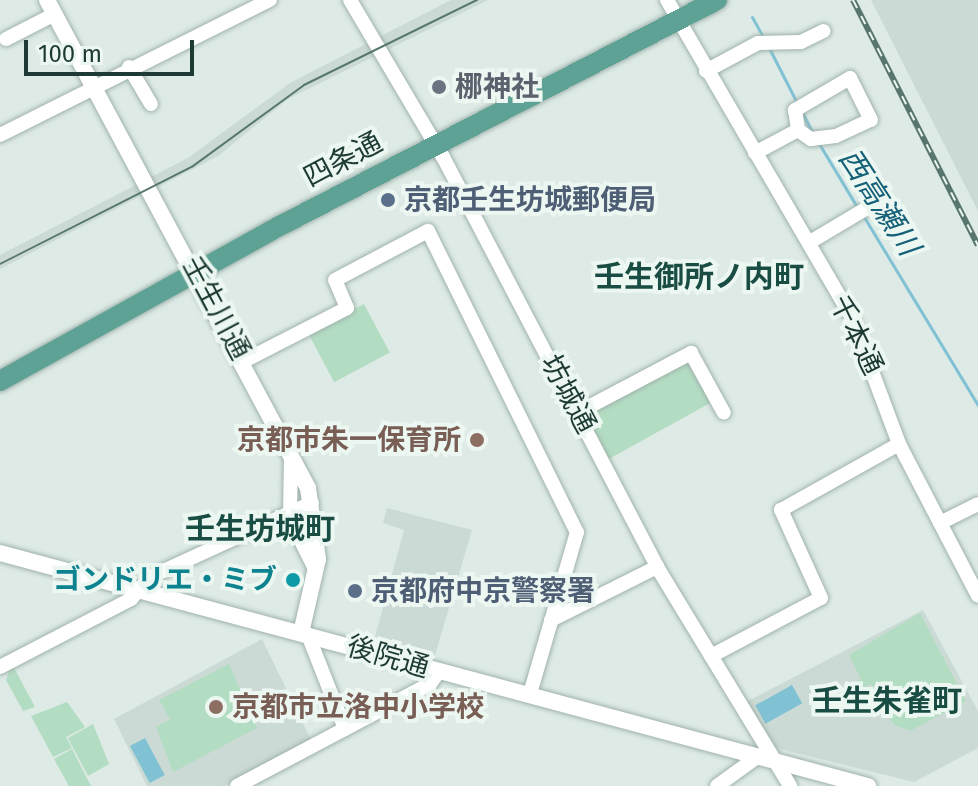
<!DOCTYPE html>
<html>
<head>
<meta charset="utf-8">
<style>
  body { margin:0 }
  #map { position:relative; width:978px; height:786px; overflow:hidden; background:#ddeae5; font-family:"Fira Sans","Noto Sans JP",sans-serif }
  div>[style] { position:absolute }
  .built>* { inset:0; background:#cbdad4 }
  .green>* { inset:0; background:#b3ddc2; transform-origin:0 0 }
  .water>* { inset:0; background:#80c1d4; transform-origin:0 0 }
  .stream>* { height:3px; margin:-1.5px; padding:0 1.5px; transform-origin:1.5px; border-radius:1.5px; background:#80c1d4 }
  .roads { filter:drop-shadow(0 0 2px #a0b2ac) drop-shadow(0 0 2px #a0b2ac) }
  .minor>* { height:14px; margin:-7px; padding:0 7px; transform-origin:7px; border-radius:7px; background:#fff }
  .tertiary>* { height:16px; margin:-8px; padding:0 8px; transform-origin:8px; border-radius:8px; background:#fff }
  .primary>* { height:20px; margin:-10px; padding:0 10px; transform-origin:10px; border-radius:10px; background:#5ea296 }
  .tram>* { height:2px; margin:-1px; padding:0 1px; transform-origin:1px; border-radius:1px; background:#577670 }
  .rail>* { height:6px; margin-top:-3px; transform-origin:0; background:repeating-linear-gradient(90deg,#edf7f2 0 9px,#577670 0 18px); box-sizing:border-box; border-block:2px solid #577670 }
  .dots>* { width:22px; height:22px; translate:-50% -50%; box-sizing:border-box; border:4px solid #edf7f2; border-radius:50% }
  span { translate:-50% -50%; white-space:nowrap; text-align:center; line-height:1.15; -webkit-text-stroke:8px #edf7f2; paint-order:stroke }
  .worship-label { font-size:28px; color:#5b616d; font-weight:700 }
  .left { translate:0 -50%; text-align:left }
  .street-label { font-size:28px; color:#1e3a34 }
  .service-label { font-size:28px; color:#4e5e75; font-weight:700 }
  .education-label { font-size:28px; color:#785e54; font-weight:700 }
  .right { translate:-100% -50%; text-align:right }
  .culture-label { font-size:28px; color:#0d838f; font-weight:700 }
  .water-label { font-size:30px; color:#156178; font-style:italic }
  .neighbourhood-label { font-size:30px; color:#194d44; font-weight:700 }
  .scale { position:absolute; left:24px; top:40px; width:170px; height:36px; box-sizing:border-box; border:4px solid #1e3a34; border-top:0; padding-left:10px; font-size:24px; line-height:28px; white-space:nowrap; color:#1e3a34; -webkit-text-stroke:6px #edf7f2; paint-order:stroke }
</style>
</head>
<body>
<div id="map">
  <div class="built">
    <i style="clip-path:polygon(451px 0,488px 0,288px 99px,218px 156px,0 269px,0 255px,188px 158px,290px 83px)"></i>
    <i style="clip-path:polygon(871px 0,978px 0,978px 211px)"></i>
    <i style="clip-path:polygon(387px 508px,472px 530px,435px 655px,375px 637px,404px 530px,383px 523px)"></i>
    <i style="clip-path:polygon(923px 610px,978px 711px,978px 748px,914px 782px,772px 747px,746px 702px)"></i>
    <i style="clip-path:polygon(262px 639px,311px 740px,224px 786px,147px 786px,114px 719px)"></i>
  </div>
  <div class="green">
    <i style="left:364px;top:304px;width:55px;height:63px;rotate:62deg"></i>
    <i style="clip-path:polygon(687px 360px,712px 402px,607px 460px,587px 420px,591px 413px)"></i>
    <i style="clip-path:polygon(920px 613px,966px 701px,910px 731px,894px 725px,871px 684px,852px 693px,848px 686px,861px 679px,849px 655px)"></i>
    <i style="clip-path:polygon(12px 664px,35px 707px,23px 711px,6px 680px)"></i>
    <i style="clip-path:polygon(229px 664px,257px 728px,173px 772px,156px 727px,170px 719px,159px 700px)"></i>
    <i style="clip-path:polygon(67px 702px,85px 727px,66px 737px,72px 748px,53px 757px,31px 716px)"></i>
    <i style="clip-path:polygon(93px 724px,109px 764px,88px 776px,68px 738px)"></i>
    <i style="clip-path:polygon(72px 749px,91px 786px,69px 786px,54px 759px)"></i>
  </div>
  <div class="water">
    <i style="left:792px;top:685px;width:21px;height:42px;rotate:61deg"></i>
    <i style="left:145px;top:738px;width:42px;height:17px;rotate:62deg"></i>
  </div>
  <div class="stream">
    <i style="left:752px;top:17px;width:25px;rotate:61deg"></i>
    <i style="left:768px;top:46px;width:64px;rotate:63deg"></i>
    <i style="left:801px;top:110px;width:25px;rotate:63deg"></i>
    <i style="left:818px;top:142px;width:76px;rotate:59deg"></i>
    <i style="left:864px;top:217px;width:220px;rotate:58.8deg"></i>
  </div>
  <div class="roads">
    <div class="minor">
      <i style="left:350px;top:0;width:182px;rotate:59.4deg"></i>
      <i style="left:443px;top:157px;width:462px;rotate:62.4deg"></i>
      <i style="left:657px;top:567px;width:256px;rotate:58.7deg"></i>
      <i style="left:667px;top:0;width:368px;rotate:59.8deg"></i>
      <i style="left:852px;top:318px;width:134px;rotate:69.5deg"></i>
      <i style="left:899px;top:444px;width:171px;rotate:62.5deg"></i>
      <i style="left:6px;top:39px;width:55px;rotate:-27deg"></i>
      <i style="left:129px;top:67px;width:43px;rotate:59.3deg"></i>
      <i style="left:706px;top:71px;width:59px;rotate:-28.3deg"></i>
      <i style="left:758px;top:43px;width:43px;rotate:-1.3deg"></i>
      <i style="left:801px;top:42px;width:25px;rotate:-26deg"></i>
      <i style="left:0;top:135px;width:302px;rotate:-26.6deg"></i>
      <i style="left:755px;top:153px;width:49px;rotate:-28.1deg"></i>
      <i style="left:798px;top:130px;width:16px;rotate:35deg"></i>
      <i style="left:811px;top:139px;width:25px;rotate:-7deg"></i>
      <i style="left:836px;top:136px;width:38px;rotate:-25deg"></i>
      <i style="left:871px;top:120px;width:47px;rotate:-116.6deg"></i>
      <i style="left:850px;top:78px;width:64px;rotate:149.8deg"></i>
      <i style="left:795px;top:110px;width:20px;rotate:81deg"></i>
      <i style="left:810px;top:242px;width:63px;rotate:-30.7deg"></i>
      <i style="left:244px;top:361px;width:116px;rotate:-27.2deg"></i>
      <i style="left:347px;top:308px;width:30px;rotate:-113deg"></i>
      <i style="left:335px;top:280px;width:105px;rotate:-27.8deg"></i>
      <i style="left:428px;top:231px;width:336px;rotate:63.7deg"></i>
      <i style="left:577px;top:532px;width:169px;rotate:106.2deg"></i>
      <i style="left:579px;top:412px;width:127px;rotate:-27.8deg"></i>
      <i style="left:691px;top:353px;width:68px;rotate:61.2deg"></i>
      <i style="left:291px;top:454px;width:65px;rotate:90.9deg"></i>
      <i style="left:290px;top:519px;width:58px;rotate:63.4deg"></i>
      <i style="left:940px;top:523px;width:42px;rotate:-26.6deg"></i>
      <i style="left:551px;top:620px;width:119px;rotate:-26.6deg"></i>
      <i style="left:308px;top:635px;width:101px;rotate:68.5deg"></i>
      <i style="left:711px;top:656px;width:124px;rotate:-27.8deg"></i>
      <i style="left:821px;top:598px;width:97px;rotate:-114.4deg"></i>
      <i style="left:781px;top:510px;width:135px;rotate:-29.2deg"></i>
      <i style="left:0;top:667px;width:148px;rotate:-27.4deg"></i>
      <i style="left:131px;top:599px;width:29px;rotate:-49deg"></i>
      <i style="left:150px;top:577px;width:178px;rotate:-24.6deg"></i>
      <i style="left:237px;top:786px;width:218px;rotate:-27.9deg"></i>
      <i style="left:430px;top:684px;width:16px;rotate:-55deg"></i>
      <i style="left:717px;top:786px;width:49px;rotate:-35.9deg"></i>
    </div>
    <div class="tertiary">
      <i style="left:47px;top:0;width:553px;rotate:61.86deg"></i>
      <i style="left:308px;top:488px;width:72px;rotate:82deg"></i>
      <i style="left:318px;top:559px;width:76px;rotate:102.9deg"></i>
      <i style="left:0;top:553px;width:899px;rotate:15.03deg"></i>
    </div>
    <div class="primary">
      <i style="left:0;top:381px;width:311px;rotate:-29deg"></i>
      <i style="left:272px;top:230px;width:501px;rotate:-27.33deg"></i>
    </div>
  </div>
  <div class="tram">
    <i style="left:0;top:264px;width:216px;rotate:-26.9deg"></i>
    <i style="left:193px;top:166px;width:137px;rotate:-36.1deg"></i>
    <i style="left:304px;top:85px;width:193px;rotate:-26.2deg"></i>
  </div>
  <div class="rail">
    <i style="left:853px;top:0;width:275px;rotate:63deg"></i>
  </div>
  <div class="dots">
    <i style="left:439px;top:87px;background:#6b7280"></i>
    <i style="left:388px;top:200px;background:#5c6f8a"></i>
    <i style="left:477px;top:440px;background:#8d6e63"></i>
    <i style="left:293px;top:580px;background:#0f9aa8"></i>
    <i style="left:355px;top:591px;background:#5c6f8a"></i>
    <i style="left:216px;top:707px;background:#8d6e63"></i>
  </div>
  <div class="worship-label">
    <span class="left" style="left:455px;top:87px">梛神社</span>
  </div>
  <div class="street-label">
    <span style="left:343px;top:160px;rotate:-28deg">四条通</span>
    <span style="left:216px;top:308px;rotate:62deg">壬生川通</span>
    <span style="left:856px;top:335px;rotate:64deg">千本通</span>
    <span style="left:568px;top:394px;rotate:62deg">坊城通</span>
    <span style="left:388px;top:657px;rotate:16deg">後院通</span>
  </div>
  <div class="service-label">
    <span class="left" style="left:404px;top:200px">京都壬生坊城郵便局</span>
    <span class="left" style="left:371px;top:591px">京都府中京警察署</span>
  </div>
  <div class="education-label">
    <span class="right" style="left:461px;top:440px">京都市朱一保育所</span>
    <span class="left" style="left:232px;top:707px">京都市立洛中小学校</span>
  </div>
  <div class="culture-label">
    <span class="right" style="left:277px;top:580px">ゴンドリエ・ミブ</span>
  </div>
  <div class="water-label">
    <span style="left:879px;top:202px;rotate:57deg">西高瀬川</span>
  </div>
  <div class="neighbourhood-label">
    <span style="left:699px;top:277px">壬生御所ノ内町</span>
    <span style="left:260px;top:529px">壬生坊城町</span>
    <span style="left:887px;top:701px">壬生朱雀町</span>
  </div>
  <div class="scale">100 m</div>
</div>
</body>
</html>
